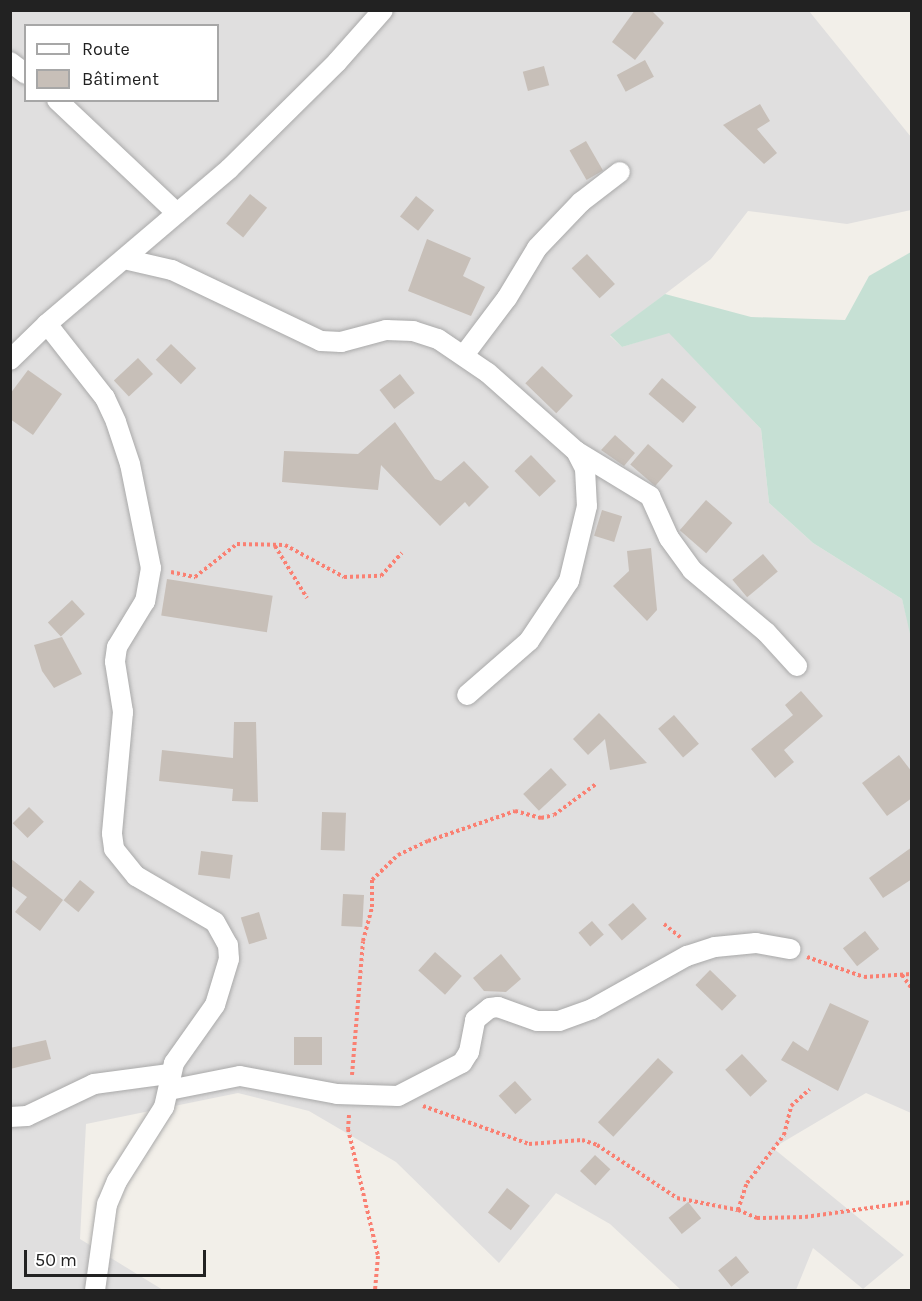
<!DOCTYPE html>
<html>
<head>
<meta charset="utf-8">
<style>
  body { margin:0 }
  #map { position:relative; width:922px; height:1301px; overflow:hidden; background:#f2efe9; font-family:Karla,sans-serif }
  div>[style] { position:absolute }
  .residential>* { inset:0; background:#e0dfdf }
  .wetland>* { inset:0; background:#c6e0d4 }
  .building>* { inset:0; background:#c7bfb8; transform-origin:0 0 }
  .path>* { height:4px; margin-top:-2px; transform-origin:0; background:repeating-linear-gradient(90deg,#fa8072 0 3px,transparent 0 6px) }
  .roads { filter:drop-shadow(0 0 2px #a9a9a9) drop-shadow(0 0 2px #a9a9a9) }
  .minor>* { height:20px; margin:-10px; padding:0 10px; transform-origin:10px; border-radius:10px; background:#fff }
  span { translate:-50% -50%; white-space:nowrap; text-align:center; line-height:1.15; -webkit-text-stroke:4.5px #fff; paint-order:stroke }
  .frame { position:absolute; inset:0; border:12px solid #222; pointer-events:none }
  .legend { position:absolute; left:24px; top:24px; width:195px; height:78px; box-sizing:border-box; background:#fff; border:2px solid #a7a7a7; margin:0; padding:8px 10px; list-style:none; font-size:18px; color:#222 }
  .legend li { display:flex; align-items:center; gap:12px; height:30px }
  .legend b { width:30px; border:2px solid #a7a7a7 }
  .scale { position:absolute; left:24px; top:1250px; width:182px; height:27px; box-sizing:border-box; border:3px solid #222; border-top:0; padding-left:8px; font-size:18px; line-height:21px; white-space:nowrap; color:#222; -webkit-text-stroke:4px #fff; paint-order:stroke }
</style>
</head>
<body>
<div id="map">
  <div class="residential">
    <i style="clip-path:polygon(evenodd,10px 11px,809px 11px,911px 137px,911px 210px,847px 224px,748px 211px,711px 259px,610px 336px,622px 347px,669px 332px,761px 429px,769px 503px,813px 543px,902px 599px,912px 638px,911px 1113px,866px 1093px,773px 1148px,904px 1255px,863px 1289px,813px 1248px,796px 1290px,681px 1290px,610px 1224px,556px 1193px,499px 1263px,396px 1162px,309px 1111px,238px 1093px,86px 1124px,80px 1239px,163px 1290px,11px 1290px,10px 11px,26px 26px,218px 26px,218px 100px,26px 100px,26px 26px)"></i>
  </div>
  <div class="wetland">
    <i style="clip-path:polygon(911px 252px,911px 638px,902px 599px,813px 543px,769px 503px,761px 429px,669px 333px,622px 347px,610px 335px,665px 294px,751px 317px,845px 320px,869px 276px)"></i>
  </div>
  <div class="building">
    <i style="clip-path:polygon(635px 10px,651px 10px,664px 23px,635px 60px,612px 42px)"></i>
    <i style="left:645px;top:60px;width:19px;height:32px;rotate:62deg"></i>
    <i style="left:544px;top:66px;width:20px;height:22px;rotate:75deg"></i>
    <i style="clip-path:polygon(760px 104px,770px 121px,757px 129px,777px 153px,764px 164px,723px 125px)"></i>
    <i style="left:586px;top:141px;width:34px;height:19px;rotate:60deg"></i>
    <i style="left:250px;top:194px;width:22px;height:38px;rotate:39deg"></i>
    <i style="left:416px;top:196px;width:23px;height:26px;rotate:38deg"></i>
    <i style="clip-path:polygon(427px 239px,471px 258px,463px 276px,485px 287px,471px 316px,408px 291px)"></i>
    <i style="left:587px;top:254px;width:41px;height:21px;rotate:47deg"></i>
    <i style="left:171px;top:344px;width:35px;height:22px;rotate:44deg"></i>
    <i style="left:138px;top:358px;width:22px;height:33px;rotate:47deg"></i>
    <i style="left:542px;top:366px;width:43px;height:24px;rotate:44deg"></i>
    <i style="clip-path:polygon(28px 370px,62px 394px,33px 435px,10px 419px,10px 394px)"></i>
    <i style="left:400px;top:374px;width:24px;height:26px;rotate:52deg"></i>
    <i style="left:662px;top:378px;width:45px;height:21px;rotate:40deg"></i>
    <i style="clip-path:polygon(395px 422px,435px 479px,441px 481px,464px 461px,489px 487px,469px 507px,465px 502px,440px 526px,381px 465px,378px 490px,282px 482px,284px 451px,358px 454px)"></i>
    <i style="clip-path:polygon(615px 435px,635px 453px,624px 466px,601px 450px)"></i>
    <i style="left:648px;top:444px;width:33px;height:27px;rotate:41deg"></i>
    <i style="left:531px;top:455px;width:36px;height:23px;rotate:46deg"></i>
    <i style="left:706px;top:500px;width:35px;height:40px;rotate:41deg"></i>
    <i style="left:602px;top:510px;width:21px;height:27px;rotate:17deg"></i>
    <i style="clip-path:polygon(651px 548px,657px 610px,647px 621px,613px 586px,629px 571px,627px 551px)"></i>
    <i style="left:763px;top:554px;width:23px;height:40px;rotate:50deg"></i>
    <i style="left:167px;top:579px;width:107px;height:37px;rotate:9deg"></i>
    <i style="left:72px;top:600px;width:19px;height:33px;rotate:47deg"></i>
    <i style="clip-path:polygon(62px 637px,82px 674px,54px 688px,42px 671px,34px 645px)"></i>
    <i style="clip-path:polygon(801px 691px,823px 716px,784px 750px,794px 762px,775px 778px,751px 749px,793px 715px,785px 705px)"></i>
    <i style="clip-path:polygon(599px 713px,606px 720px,647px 763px,610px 770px,605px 739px,588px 755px,573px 739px)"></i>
    <i style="left:674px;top:715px;width:38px;height:21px;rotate:49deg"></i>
    <i style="clip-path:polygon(234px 722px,256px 722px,258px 802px,232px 801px,233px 789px,159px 781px,162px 750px,233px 758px)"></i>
    <i style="clip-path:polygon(899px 755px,912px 772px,912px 798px,887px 816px,862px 783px)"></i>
    <i style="left:551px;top:768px;width:23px;height:38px;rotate:47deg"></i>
    <i style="left:29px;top:807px;width:21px;height:23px;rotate:45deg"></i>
    <i style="left:322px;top:812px;width:24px;height:38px;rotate:2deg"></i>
    <i style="clip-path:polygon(912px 847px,912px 879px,883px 898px,869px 878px)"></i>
    <i style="left:201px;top:851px;width:32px;height:24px;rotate:7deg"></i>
    <i style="clip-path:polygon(10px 858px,63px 900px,40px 931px,15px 912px,27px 897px,10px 885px)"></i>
    <i style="left:80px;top:880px;width:19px;height:26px;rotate:39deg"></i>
    <i style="left:343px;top:894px;width:21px;height:32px;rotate:3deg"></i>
    <i style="left:633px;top:903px;width:21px;height:33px;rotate:49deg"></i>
    <i style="left:259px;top:912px;width:28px;height:19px;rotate:73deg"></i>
    <i style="left:592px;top:921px;width:18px;height:18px;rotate:49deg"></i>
    <i style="left:865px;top:931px;width:23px;height:28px;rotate:52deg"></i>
    <i style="left:435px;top:952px;width:36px;height:25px;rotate:42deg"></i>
    <i style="clip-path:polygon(501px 954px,521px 979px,506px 992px,484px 991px,473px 978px)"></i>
    <i style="left:710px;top:970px;width:37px;height:21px;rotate:44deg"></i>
    <i style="clip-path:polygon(830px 1003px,869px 1021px,838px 1091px,781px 1060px,793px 1041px,808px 1051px)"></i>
    <i style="left:294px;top:1037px;width:28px;height:28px"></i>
    <i style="clip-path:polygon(46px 1040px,51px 1059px,10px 1069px,10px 1048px)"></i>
    <i style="left:742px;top:1054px;width:37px;height:23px;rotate:47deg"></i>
    <i style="left:658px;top:1058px;width:21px;height:88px;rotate:43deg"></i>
    <i style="left:515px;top:1081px;width:25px;height:22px;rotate:48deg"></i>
    <i style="left:595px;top:1155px;width:21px;height:22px;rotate:43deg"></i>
    <i style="left:507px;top:1188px;width:29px;height:31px;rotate:38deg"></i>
    <i style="left:688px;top:1202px;width:21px;height:25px;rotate:51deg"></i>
    <i style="left:736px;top:1256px;width:21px;height:23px;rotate:51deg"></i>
  </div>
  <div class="path">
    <i style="left:275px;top:546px;width:61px;rotate:58.4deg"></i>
    <i style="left:171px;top:572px;width:25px;rotate:12deg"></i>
    <i style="left:195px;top:577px;width:53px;rotate:-38.2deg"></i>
    <i style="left:237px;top:544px;width:48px;rotate:1.2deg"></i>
    <i style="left:285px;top:545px;width:67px;rotate:28.5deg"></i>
    <i style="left:344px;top:577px;width:37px;rotate:-2deg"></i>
    <i style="left:381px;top:576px;width:31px;rotate:-48deg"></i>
    <i style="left:664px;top:924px;width:21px;rotate:39deg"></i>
    <i style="left:807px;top:957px;width:60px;rotate:19.3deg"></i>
    <i style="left:864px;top:977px;width:48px;rotate:-3.6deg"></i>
    <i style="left:902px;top:975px;width:17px;rotate:54deg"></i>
    <i style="left:352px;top:1075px;width:134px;rotate:-85.3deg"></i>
    <i style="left:363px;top:941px;width:35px;rotate:-75deg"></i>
    <i style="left:372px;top:907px;width:27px;rotate:-90deg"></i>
    <i style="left:372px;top:880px;width:36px;rotate:-44deg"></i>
    <i style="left:398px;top:855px;width:33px;rotate:-25deg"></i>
    <i style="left:428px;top:841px;width:92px;rotate:-19deg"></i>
    <i style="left:515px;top:811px;width:27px;rotate:15deg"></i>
    <i style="left:541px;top:818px;width:13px;rotate:-13deg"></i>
    <i style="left:554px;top:815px;width:52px;rotate:-36.4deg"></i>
    <i style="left:423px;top:1106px;width:113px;rotate:19.7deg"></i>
    <i style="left:529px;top:1144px;width:53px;rotate:-4.3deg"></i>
    <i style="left:582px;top:1140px;width:16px;rotate:18deg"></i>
    <i style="left:597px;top:1145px;width:96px;rotate:33.5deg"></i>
    <i style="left:677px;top:1198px;width:62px;rotate:11.1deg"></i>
    <i style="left:738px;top:1210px;width:28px;rotate:-72deg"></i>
    <i style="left:747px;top:1183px;width:61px;rotate:-52.4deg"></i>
    <i style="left:784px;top:1135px;width:30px;rotate:-76deg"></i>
    <i style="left:791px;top:1106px;width:25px;rotate:-42deg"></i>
    <i style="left:349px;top:1115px;width:14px;rotate:94deg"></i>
    <i style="left:348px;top:1129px;width:130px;rotate:76.7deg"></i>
    <i style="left:378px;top:1256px;width:34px;rotate:95deg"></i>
    <i style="left:738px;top:1210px;width:21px;rotate:23deg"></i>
    <i style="left:757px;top:1218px;width:48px;rotate:-1.2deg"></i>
    <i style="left:805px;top:1217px;width:108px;rotate:-8deg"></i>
  </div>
  <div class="roads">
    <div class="minor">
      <i style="left:10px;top:62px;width:20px;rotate:37deg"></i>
      <i style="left:57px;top:100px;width:165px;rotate:43.3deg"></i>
      <i style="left:124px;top:259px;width:49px;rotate:12.9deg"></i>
      <i style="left:172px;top:270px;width:165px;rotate:25.5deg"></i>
      <i style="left:321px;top:341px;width:20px;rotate:3deg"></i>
      <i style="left:341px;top:342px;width:47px;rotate:-14.9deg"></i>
      <i style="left:386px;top:330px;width:27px;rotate:2deg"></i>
      <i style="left:413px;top:331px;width:26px;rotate:18deg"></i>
      <i style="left:438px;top:339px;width:60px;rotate:34.2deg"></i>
      <i style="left:488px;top:373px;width:118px;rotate:41.6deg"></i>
      <i style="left:576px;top:451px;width:20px;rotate:63deg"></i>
      <i style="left:585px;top:469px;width:37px;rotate:87deg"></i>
      <i style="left:587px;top:506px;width:77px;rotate:103.5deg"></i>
      <i style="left:569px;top:581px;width:72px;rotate:123.7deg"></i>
      <i style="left:529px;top:641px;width:82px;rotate:138.9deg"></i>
      <i style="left:47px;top:324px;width:94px;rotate:51.9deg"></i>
      <i style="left:105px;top:398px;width:26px;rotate:65deg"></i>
      <i style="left:116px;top:422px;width:44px;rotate:71.6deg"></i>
      <i style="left:130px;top:464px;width:106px;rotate:78.6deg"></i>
      <i style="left:151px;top:568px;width:34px;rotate:100deg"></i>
      <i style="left:145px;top:601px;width:54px;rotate:121.3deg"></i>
      <i style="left:117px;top:647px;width:15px;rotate:98deg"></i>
      <i style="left:115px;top:662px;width:51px;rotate:80.9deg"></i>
      <i style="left:123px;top:712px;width:122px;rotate:95.2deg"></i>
      <i style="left:112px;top:834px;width:15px;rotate:82deg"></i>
      <i style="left:114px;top:849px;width:35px;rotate:51deg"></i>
      <i style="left:136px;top:876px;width:91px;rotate:30.2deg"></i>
      <i style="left:215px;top:922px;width:26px;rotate:61deg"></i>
      <i style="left:228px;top:945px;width:14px;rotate:86deg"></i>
      <i style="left:229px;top:959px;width:48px;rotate:106.9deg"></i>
      <i style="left:215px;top:1005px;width:71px;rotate:125.3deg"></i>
      <i style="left:174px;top:1063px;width:45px;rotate:102.8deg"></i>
      <i style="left:164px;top:1107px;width:88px;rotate:122.4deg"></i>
      <i style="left:117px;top:1181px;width:25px;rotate:113deg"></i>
      <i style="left:107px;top:1204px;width:87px;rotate:97.9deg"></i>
      <i style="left:464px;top:355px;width:71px;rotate:-53deg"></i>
      <i style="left:507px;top:298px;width:58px;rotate:-59deg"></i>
      <i style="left:537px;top:248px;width:64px;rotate:-46.3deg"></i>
      <i style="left:581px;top:202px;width:49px;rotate:-37.6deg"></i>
      <i style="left:10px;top:360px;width:52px;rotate:-44.2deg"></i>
      <i style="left:47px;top:324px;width:239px;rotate:-40.4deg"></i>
      <i style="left:229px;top:169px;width:152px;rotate:-44.7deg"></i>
      <i style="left:337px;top:62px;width:69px;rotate:-48.5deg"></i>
      <i style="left:576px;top:451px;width:87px;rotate:31.3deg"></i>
      <i style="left:650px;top:496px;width:46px;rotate:65.7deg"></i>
      <i style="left:669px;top:538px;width:39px;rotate:54deg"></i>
      <i style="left:692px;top:570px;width:97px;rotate:40deg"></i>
      <i style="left:766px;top:632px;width:46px;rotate:47.6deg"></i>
      <i style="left:169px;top:1090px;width:72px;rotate:-11.2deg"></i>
      <i style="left:240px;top:1076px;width:99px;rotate:10.5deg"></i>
      <i style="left:337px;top:1094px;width:61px;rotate:1.9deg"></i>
      <i style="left:398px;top:1096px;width:72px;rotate:-27.3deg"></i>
      <i style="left:462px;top:1063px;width:13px;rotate:-58deg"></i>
      <i style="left:469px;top:1052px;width:33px;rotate:-79deg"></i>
      <i style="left:475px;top:1020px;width:19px;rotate:-39deg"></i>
      <i style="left:490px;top:1008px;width:8px;rotate:-7deg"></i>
      <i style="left:498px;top:1007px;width:41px;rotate:19.7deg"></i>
      <i style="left:537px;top:1021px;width:22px"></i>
      <i style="left:559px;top:1021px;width:35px;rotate:-20deg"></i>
      <i style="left:592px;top:1009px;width:109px;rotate:-29.2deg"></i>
      <i style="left:687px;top:956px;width:29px;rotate:-18deg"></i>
      <i style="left:715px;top:947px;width:41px;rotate:-5.6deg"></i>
      <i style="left:756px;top:943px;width:35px;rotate:10deg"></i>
      <i style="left:10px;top:1117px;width:17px;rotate:-3deg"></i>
      <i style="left:27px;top:1116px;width:74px;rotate:-25.5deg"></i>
      <i style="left:94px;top:1084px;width:76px;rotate:-7.6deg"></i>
    </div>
  </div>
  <div class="frame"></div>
  <ul class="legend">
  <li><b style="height:8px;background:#fff"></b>Route</li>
  <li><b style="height:16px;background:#c7bfb8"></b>Bâtiment</li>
  </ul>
  <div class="scale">50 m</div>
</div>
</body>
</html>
